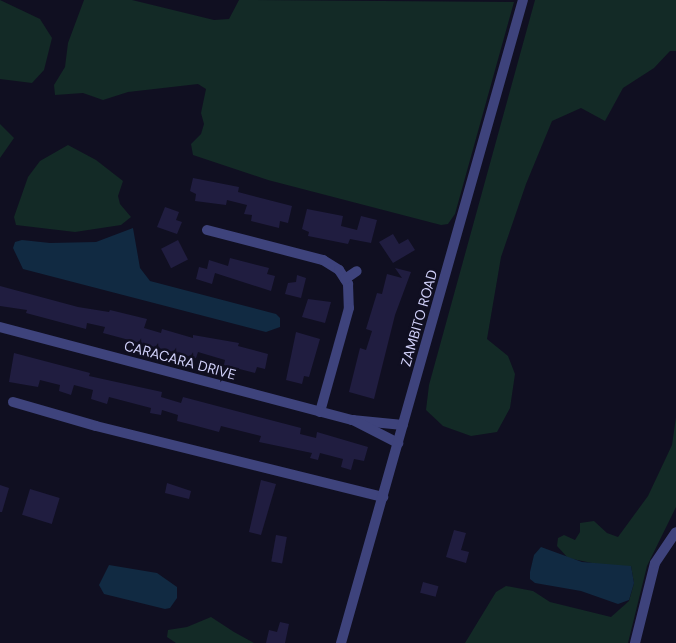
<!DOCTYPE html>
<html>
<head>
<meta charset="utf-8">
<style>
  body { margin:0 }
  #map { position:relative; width:676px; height:643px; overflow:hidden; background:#100f21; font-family:"DM Sans",sans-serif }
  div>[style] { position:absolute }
  .green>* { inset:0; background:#132a26 }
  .water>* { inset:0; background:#112a42 }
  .building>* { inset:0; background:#201d40; transform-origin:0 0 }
  .minor>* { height:10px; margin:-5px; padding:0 5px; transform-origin:5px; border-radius:5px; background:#3e437c }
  span { translate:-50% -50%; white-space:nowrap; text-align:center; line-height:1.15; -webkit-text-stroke:5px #100f21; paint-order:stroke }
  .street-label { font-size:14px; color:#d2d2fb }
</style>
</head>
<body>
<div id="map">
  <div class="green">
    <i style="clip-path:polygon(0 0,40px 19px,52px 38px,44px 70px,32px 83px,0 79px)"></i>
    <i style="clip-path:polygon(84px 0,132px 0,214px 20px,229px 19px,239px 0,514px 2px,455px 214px,448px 224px,441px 225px,268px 180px,193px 155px,191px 144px,201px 134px,204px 124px,201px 113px,206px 89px,198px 84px,128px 92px,103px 100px,83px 93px,55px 95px,54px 85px,65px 67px,68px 43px)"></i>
    <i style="clip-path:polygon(535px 0,676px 0,676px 51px,670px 51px,654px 68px,623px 88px,605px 121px,581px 108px,552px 121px,526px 184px,501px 257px,487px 339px,508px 356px,515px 374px,510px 408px,497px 432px,471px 436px,443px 426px,426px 410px,429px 385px)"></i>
    <i style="clip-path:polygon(0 124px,14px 138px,0 158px)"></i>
    <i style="clip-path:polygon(68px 145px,96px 160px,123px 181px,118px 196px,120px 204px,131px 217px,121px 225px,75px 232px,16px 225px,14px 217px,28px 177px,40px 161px)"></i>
    <i style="clip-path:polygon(676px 417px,676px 507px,647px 566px,628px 643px,465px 643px,496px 592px,506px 586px,533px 591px,550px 602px,611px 617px,629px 601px,634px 583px,631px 566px,606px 566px,568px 558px,557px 546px,558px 538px,564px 535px,575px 540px,580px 532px,580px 523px,594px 521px,607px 533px,618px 537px,648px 496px,672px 445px)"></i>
    <i style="clip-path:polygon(211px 617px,234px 632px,254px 643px,176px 643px,167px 637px,168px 630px,187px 627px)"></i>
  </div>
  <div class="water">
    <i style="clip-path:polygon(133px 228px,140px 268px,150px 281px,276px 314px,280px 318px,280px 327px,266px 332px,23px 269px,13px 248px,15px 242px,22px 240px,50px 243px,96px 242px)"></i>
    <i style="clip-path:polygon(541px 547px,582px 562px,631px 566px,634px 583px,629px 600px,618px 604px,581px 591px,535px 583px,530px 579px,530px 572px,534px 555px)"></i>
    <i style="clip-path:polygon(109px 565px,157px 573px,177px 587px,177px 598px,170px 608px,165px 609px,104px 594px,99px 585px)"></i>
  </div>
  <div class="building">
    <i style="clip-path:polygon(193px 178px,239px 187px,238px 192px,292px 206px,288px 223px,280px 221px,279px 228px,251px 221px,252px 215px,244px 214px,247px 205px,227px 200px,226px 205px,195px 201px,196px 194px,190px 191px)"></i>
    <i style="clip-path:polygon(165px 207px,179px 212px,176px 220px,182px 222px,177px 234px,157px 227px)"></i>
    <i style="clip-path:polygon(307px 209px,343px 216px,341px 226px,357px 230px,361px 216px,377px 220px,371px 243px,350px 239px,348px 244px,308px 236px,309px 232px,302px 229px)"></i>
    <i style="clip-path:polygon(393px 234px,399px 244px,408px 239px,415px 250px,393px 263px,379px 242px)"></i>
    <i style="left:178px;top:240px;width:22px;height:19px;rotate:63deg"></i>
    <i style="clip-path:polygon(230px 258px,269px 268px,267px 274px,275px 276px,271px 291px,215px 273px,212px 284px,196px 279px,199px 267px,207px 269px,209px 260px,228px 266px)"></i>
    <i style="clip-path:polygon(395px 268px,411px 272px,395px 315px,374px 399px,349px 392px,360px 348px,366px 350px,372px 331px,366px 329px,377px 293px,382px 294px,387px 274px,402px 278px)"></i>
    <i style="clip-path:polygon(297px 275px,306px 278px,301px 298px,285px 294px,288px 283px,296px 282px)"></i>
    <i style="clip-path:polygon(0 286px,78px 307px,109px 312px,110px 310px,147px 319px,144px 328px,161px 333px,162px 329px,193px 338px,193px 335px,239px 343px,238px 346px,268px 354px,265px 369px,257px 367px,255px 373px,224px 365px,225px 360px,198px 352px,196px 358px,103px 333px,105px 327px,87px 323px,86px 329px,26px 313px,27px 310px,0 306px)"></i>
    <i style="clip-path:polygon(308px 299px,331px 302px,325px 323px,302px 317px)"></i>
    <i style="clip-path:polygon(296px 332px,320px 339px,309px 377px,304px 376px,302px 384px,286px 380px)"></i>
    <i style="clip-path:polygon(14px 353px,90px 373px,89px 376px,162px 392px,161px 397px,181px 403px,183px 397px,301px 428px,300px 434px,316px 438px,317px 432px,368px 447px,364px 461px,354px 459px,351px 470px,341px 467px,343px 459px,320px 453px,318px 460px,310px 458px,312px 453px,259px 442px,261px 436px,221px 426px,219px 432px,193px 425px,177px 421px,178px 415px,162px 410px,161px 415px,150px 413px,151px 408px,109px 397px,107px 404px,91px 399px,93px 390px,74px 385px,71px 395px,59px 391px,60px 385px,40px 380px,38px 387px,9px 382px)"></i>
    <i style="clip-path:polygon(261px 480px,276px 484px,261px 535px,249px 532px)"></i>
    <i style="clip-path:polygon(167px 483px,191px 491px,189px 499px,165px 493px)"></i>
    <i style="clip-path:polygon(0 485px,9px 488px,2px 512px,0 512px)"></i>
    <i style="left:30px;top:489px;width:31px;height:27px;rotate:17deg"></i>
    <i style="clip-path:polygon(454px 530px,466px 533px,461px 550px,469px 552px,466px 563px,446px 557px)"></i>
    <i style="left:276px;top:535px;width:11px;height:27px;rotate:10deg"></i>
    <i style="left:423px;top:582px;width:16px;height:11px;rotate:15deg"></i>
    <i style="clip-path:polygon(280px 622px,289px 624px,285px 643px,266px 643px,269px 630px,277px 632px)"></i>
  </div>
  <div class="minor">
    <i style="left:207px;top:230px;width:120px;rotate:14.5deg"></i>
    <i style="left:323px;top:260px;width:19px;rotate:32deg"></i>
    <i style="left:339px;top:270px;width:17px;rotate:57deg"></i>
    <i style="left:348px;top:284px;width:24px;rotate:88deg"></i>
    <i style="left:349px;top:308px;width:108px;rotate:105.6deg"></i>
    <i style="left:345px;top:279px;width:14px;rotate:-34deg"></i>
    <i style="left:0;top:327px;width:364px;rotate:14.8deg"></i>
    <i style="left:352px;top:420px;width:51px;rotate:5.6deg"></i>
    <i style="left:13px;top:402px;width:86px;rotate:16.1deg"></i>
    <i style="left:96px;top:426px;width:296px;rotate:13.9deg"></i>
    <i style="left:353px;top:420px;width:51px;rotate:27.1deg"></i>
    <i style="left:341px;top:643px;width:668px;rotate:-74.2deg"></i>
    <i style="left:635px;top:643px;width:82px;rotate:-76deg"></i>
    <i style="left:655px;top:563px;width:37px;rotate:-56deg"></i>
  </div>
  <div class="street-label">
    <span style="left:419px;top:318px;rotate:-74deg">ZAMBITO ROAD</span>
    <span style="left:180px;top:360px;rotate:15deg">CARACARA DRIVE</span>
  </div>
</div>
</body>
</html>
